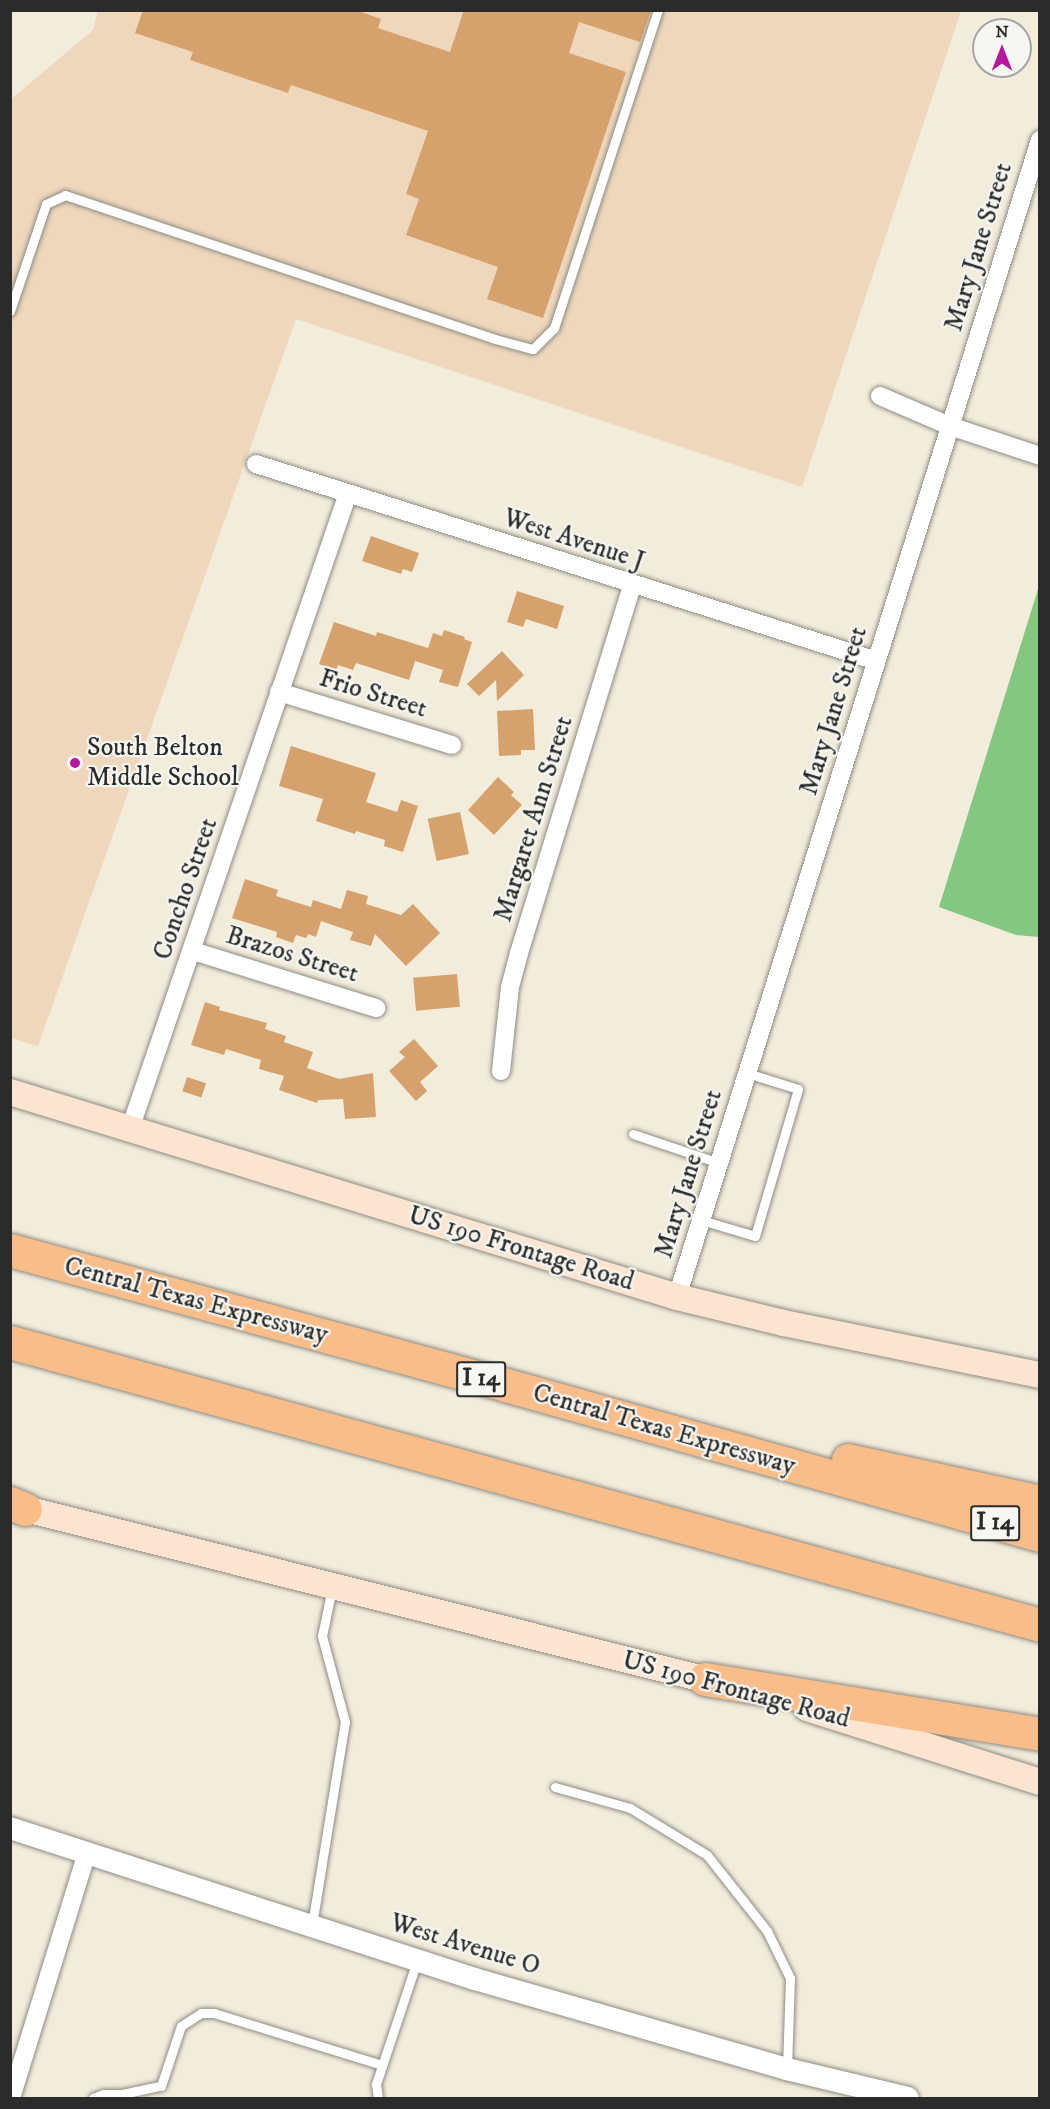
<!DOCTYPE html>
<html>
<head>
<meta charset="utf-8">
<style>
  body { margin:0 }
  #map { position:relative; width:1050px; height:2109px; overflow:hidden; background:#f2ecdb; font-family:"IM FELL DW Pica",serif }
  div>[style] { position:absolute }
  .built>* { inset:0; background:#eed7bb }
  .green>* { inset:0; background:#84c780 }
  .building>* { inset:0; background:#d5a16c; transform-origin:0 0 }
  .roads { filter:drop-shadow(0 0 2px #8e8c83) drop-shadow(0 0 2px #8e8c83) }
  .service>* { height:9px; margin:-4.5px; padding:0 4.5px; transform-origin:4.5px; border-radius:4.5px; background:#fff }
  .minor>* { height:18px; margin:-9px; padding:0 9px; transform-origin:9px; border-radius:9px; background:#fff }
  .tertiary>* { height:22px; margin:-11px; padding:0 11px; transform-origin:11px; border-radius:11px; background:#fff }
  .secondary>* { height:26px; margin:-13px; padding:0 13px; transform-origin:13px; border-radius:13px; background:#fce5d0 }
  .motorway>* { height:33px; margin:-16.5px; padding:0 16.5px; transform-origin:16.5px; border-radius:16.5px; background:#f8bd89 }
  .dots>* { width:16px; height:16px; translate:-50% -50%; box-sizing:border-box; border:3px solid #f6f6f2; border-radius:50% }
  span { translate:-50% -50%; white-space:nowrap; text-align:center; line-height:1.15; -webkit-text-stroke:4.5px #f6f6f2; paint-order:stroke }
  .shield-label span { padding:2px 4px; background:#f6f6f2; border:2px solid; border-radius:4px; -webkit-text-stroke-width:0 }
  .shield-label { font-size:24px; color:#2b2b2b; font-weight:700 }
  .street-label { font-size:26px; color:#2b2b2b }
  .poi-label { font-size:26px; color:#2b2b2b }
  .left { translate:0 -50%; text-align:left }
  .frame { position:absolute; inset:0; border:12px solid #2b2b2b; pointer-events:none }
  .north { position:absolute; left:972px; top:18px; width:60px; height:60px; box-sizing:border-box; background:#f6f6f2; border:2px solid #a5a5a2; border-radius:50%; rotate:0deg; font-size:16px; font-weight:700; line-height:24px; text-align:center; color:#2b2b2b }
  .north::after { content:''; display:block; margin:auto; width:21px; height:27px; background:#b5179e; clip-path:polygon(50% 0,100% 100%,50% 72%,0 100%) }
</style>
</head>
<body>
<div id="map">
  <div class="built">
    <i style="clip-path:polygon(98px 11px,961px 11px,802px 487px,296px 319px,38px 1046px,10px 1038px,10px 100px,93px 30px)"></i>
  </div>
  <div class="green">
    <i style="clip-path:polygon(1039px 586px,1040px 937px,1039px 937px,1016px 935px,939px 907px)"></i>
  </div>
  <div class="building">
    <i style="clip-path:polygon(143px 10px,356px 10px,381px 19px,378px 28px,450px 52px,464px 10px,651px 10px,640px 42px,579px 22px,569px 53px,626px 72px,543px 318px,487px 299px,498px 267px,406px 235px,419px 199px,406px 194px,428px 131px,291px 85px,288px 93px,190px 60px,193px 52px,135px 33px)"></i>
    <i style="clip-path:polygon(371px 536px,419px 553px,412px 572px,403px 569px,401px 574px,362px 561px)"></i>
    <i style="clip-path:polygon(517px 591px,564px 606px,557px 629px,526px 619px,523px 627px,507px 622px)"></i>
    <i style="clip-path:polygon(334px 622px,376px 636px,377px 632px,428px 648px,433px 633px,442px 636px,444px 630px,465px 637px,464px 639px,472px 642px,458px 687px,439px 682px,443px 670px,415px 661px,409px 680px,356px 663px,353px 670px,338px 665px,336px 670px,319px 664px)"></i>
    <i style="clip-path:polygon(502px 651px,524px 675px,497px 701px,496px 680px,479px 696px,467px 684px)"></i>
    <i style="clip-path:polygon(533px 709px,535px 750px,521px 750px,521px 755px,499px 756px,497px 711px)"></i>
    <i style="clip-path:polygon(291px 746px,376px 773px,366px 802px,397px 812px,401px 800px,418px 806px,403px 852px,384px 846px,385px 840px,356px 831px,355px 834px,316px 821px,323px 799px,279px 786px)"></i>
    <i style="clip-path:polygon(498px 777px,514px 792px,511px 795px,522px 805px,494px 835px,468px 810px)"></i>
    <i style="left:460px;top:812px;width:43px;height:33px;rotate:78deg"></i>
    <i style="clip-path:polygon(245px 879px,278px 890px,276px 896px,311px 907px,313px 900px,341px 909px,347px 890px,368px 896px,366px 904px,401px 915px,413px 904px,440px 933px,406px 966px,375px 934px,371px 946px,350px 940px,353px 932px,321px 921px,316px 937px,308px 934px,306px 938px,296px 935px,293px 943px,276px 937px,277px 932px,232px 918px)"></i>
    <i style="left:457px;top:974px;width:33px;height:44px;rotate:85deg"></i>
    <i style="clip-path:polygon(205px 1002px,220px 1007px,219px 1010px,267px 1023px,265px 1029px,286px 1036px,284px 1042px,313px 1052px,307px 1068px,339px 1079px,373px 1073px,376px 1117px,345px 1119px,343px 1099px,318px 1100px,317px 1103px,279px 1090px,284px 1076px,259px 1069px,261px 1060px,226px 1049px,224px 1055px,191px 1045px)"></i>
    <i style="clip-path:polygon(414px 1039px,438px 1066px,420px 1082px,427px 1091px,416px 1101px,389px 1071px,405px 1057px,399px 1052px)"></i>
    <i style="left:187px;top:1077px;width:20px;height:15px;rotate:18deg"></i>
  </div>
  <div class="roads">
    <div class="service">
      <i style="left:10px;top:311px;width:113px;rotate:-71.4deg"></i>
      <i style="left:46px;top:204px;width:21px;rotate:-25deg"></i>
      <i style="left:65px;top:195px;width:453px;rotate:18.5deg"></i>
      <i style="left:495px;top:339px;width:39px;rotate:15deg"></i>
      <i style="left:533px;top:349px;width:30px;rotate:-45deg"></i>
      <i style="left:554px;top:328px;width:335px;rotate:-71.9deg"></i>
      <i style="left:633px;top:1134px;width:91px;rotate:18.6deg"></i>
      <i style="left:701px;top:1220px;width:56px;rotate:16.5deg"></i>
      <i style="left:755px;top:1236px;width:153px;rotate:-73.7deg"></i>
      <i style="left:798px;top:1089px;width:53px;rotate:-162.6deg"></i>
      <i style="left:555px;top:1787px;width:78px;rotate:15.6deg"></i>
      <i style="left:630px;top:1808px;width:90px;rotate:31.4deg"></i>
      <i style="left:707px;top:1855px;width:97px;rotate:51.7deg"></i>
      <i style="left:767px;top:1931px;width:52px;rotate:63.9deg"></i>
      <i style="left:790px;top:1978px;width:91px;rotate:91.9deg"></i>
      <i style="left:312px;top:1925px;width:206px;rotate:-80.8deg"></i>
      <i style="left:345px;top:1722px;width:89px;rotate:-105deg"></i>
      <i style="left:322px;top:1636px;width:49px;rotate:-78.2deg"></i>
      <i style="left:93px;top:2098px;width:11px;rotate:-22deg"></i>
      <i style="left:103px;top:2094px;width:19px"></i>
      <i style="left:122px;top:2094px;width:40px;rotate:-12deg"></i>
      <i style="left:161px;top:2086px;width:63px;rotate:-71.6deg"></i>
      <i style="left:181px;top:2026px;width:24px;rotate:-33deg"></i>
      <i style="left:201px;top:2013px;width:13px"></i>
      <i style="left:214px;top:2013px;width:176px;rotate:17.2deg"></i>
      <i style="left:378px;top:2098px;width:14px;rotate:-98deg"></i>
      <i style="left:376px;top:2084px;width:130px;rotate:-71.6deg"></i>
    </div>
    <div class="minor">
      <i style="left:880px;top:396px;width:76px;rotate:23.2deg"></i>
      <i style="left:950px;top:426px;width:95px;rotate:18.4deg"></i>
      <i style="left:256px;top:464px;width:651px;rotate:17.6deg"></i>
      <i style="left:279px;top:692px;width:181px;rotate:17deg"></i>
      <i style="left:193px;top:951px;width:192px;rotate:17.3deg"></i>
      <i style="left:501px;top:1071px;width:84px;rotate:-83.9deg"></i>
      <i style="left:510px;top:987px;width:35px;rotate:-75deg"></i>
      <i style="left:519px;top:953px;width:384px;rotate:-72.9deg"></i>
      <i style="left:130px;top:1129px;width:672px;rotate:-71.08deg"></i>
      <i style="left:677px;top:1297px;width:1213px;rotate:-72.58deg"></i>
      <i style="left:11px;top:2098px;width:257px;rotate:-72.8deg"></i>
    </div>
    <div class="tertiary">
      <i style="left:10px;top:1828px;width:489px;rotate:18deg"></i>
      <i style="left:475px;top:1979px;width:325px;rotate:16.1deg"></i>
      <i style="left:787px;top:2069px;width:124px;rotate:13.5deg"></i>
    </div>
    <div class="secondary">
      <i style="left:10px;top:1092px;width:698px;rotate:17.08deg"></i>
      <i style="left:677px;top:1297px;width:110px;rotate:13.7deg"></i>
      <i style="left:784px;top:1323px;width:261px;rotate:11.5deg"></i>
      <i style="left:10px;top:1505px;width:735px;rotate:14.09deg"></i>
      <i style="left:807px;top:1708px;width:244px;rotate:17.6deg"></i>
    </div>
    <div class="motorway">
      <i style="left:10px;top:1250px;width:514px;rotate:15.23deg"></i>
      <i style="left:506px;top:1385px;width:555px;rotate:15.69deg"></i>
      <i style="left:10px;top:1342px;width:1068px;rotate:15.36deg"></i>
      <i style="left:848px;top:1460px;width:197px;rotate:12.3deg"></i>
      <i style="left:10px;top:1503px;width:16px;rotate:22deg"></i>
      <i style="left:705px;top:1679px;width:339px;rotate:9.3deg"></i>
    </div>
  </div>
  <div class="dots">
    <i style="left:75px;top:763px;background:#b5179e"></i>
  </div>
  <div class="shield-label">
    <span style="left:481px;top:1379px">I 14</span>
    <span style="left:995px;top:1523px">I 14</span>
  </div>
  <div class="street-label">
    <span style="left:979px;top:247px;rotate:-73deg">Mary Jane Street</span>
    <span style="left:574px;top:540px;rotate:18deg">West Avenue J</span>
    <span style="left:373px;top:694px;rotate:17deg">Frio Street</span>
    <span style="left:834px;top:711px;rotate:-73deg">Mary Jane Street</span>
    <span style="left:534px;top:819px;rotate:-73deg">Margaret Ann Street</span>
    <span style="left:186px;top:889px;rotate:-71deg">Concho Street</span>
    <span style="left:292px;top:955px;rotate:17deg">Brazos Street</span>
    <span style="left:689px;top:1174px;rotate:-73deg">Mary Jane Street</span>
    <span style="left:521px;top:1249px;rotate:17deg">US 190 Frontage Road</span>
    <span style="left:196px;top:1301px;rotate:15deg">Central Texas Expressway</span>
    <span style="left:664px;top:1430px;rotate:16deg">Central Texas Expressway</span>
    <span style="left:736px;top:1690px;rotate:15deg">US 190 Frontage Road</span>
    <span style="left:465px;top:1945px;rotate:17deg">West Avenue O</span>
  </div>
  <div class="poi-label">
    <span class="left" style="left:87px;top:763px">South Belton<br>Middle School</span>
  </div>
  <div class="frame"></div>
  <div class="north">N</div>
</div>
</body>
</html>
